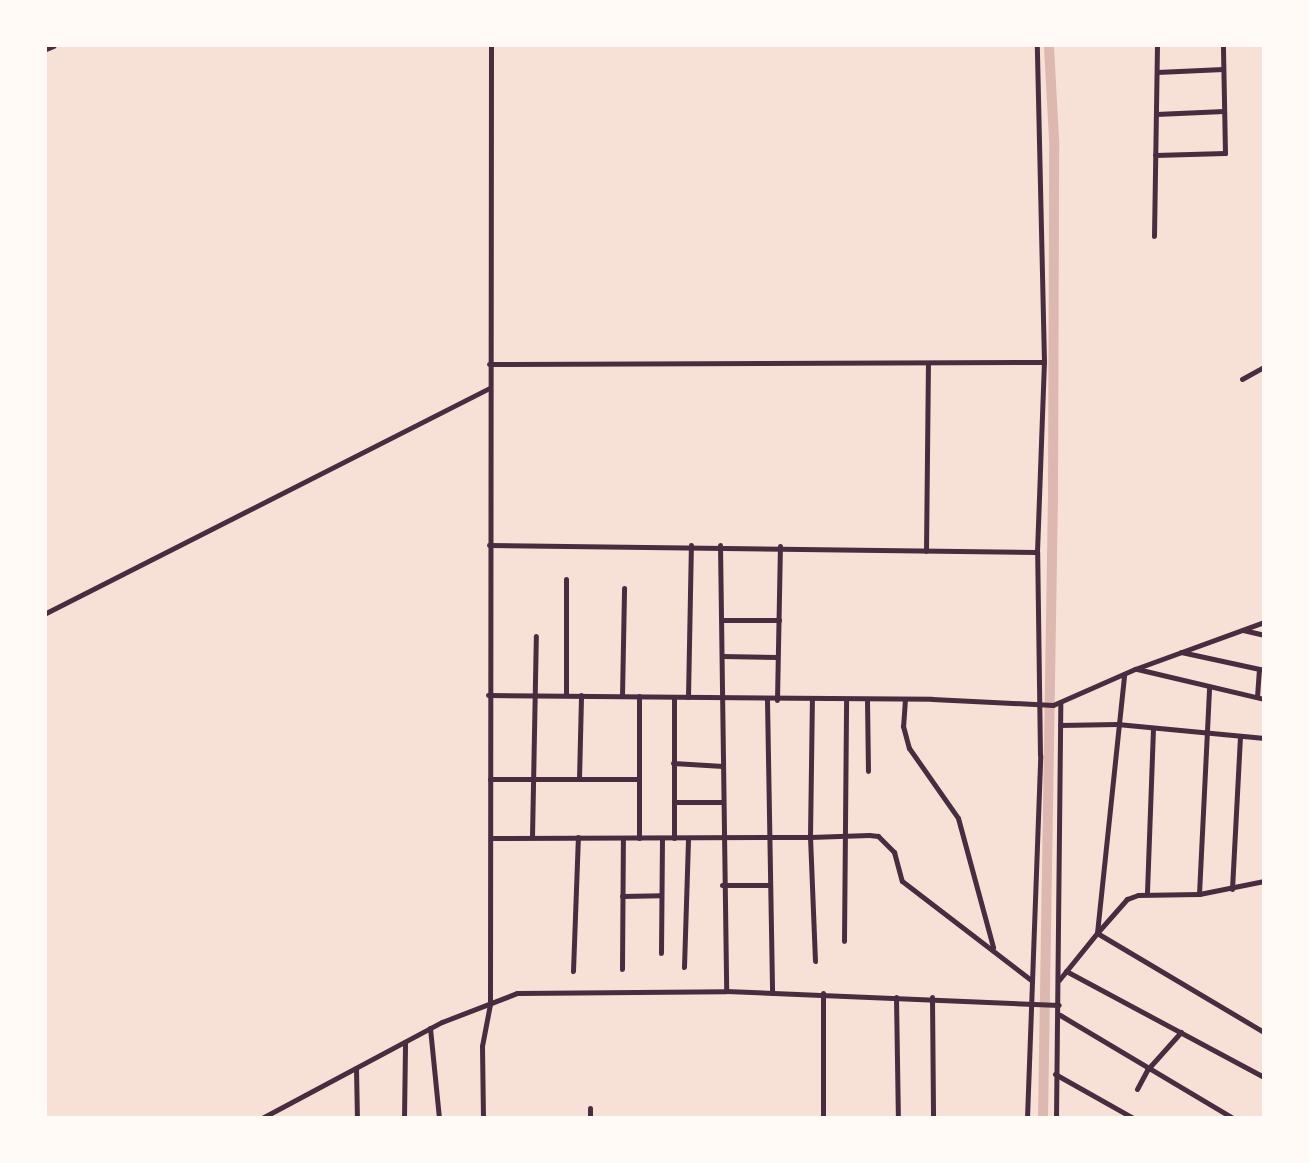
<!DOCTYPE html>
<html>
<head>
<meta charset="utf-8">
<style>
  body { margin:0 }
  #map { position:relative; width:1309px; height:1163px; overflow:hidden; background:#f7e1d7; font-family:Signika,sans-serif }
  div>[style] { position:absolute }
  .canal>* { height:10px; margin:-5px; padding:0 5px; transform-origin:5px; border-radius:5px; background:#dcb8b0 }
  .minor>* { height:5px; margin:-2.5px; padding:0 2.5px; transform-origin:2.5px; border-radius:2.5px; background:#4a2c40 }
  span { translate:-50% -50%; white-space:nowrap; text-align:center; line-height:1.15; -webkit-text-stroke:5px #fffaf5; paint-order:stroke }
  .frame { position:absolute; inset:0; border:47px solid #fffaf5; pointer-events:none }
</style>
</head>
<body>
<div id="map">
  <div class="canal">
    <i style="left:1043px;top:1118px;width:625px;rotate:-89.08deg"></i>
    <i style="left:1053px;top:493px;width:354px;rotate:-89.8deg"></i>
    <i style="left:1054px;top:139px;width:93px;rotate:-93.1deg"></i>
  </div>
  <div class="minor">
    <i style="left:46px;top:49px;width:8px;rotate:-23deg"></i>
    <i style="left:1157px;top:72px;width:66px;rotate:-2.6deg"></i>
    <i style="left:1156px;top:114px;width:68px;rotate:-2.5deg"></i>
    <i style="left:1155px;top:155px;width:70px;rotate:-1.6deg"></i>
    <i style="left:1225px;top:153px;width:107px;rotate:-91.1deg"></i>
    <i style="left:1154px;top:236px;width:190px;rotate:-89.1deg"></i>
    <i style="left:489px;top:364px;width:555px;rotate:-0.21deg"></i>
    <i style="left:1242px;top:379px;width:25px;rotate:-29deg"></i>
    <i style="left:489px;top:545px;width:548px;rotate:0.73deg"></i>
    <i style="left:720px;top:545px;width:446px;rotate:89.2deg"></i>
    <i style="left:926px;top:551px;width:187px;rotate:-89.4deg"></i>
    <i style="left:46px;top:613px;width:497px;rotate:-26.9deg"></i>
    <i style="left:722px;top:620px;width:57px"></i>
    <i style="left:1243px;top:630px;width:22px;rotate:13deg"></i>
    <i style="left:1181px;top:652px;width:85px;rotate:12.2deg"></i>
    <i style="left:722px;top:656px;width:55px;rotate:1deg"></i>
    <i style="left:1137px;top:669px;width:130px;rotate:13.3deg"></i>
    <i style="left:488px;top:695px;width:444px;rotate:0.5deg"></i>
    <i style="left:932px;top:699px;width:121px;rotate:2.8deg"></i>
    <i style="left:1053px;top:705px;width:90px;rotate:-23.7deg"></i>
    <i style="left:1135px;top:669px;width:137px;rotate:-20deg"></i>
    <i style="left:566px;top:695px;width:116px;rotate:-90deg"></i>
    <i style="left:622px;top:696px;width:108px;rotate:-88.9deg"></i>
    <i style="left:688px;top:697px;width:152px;rotate:-88.9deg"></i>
    <i style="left:1257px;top:697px;width:28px;rotate:-86deg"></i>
    <i style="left:905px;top:699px;width:27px;rotate:94deg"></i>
    <i style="left:903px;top:726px;width:23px;rotate:75deg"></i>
    <i style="left:909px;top:748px;width:85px;rotate:55deg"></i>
    <i style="left:958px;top:818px;width:134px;rotate:74.8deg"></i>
    <i style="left:767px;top:700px;width:293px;rotate:89deg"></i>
    <i style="left:777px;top:700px;width:154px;rotate:-88.9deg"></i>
    <i style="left:867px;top:700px;width:71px;rotate:89.2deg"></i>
    <i style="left:1060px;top:725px;width:57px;rotate:-1deg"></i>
    <i style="left:1117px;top:724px;width:148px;rotate:5.4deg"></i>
    <i style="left:673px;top:763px;width:50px;rotate:3.4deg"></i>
    <i style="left:490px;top:779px;width:148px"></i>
    <i style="left:579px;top:779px;width:84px;rotate:-88.6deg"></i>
    <i style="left:674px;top:802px;width:48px"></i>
    <i style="left:532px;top:837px;width:201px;rotate:-88.9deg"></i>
    <i style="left:491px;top:838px;width:319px;rotate:-0.2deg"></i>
    <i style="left:810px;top:837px;width:137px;rotate:-89.2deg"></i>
    <i style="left:639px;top:838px;width:142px;rotate:-90deg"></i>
    <i style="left:674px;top:838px;width:141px;rotate:-90deg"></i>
    <i style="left:1264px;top:881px;width:66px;rotate:168.7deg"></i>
    <i style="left:1199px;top:894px;width:61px;rotate:179.1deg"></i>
    <i style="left:1138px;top:895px;width:12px;rotate:160deg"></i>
    <i style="left:1127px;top:899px;width:45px;rotate:131.4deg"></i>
    <i style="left:1097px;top:933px;width:194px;rotate:30.7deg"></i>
    <i style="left:722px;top:885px;width:47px"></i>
    <i style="left:1232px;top:889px;width:153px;rotate:-87deg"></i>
    <i style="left:1147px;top:892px;width:164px;rotate:-87.9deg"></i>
    <i style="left:1199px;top:894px;width:207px;rotate:-87.2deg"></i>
    <i style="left:622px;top:896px;width:39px;rotate:-1deg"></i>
    <i style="left:844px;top:941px;width:241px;rotate:-89.5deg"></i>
    <i style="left:661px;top:953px;width:114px;rotate:-89.5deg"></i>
    <i style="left:815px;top:961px;width:124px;rotate:-92.3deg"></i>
    <i style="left:810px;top:837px;width:59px;rotate:-1.9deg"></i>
    <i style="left:869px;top:835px;width:9px;rotate:6deg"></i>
    <i style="left:878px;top:836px;width:23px;rotate:45deg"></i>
    <i style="left:894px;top:852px;width:30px;rotate:75deg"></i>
    <i style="left:902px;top:881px;width:163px;rotate:37.5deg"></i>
    <i style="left:684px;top:967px;width:129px;rotate:-88.2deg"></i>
    <i style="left:622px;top:969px;width:131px;rotate:-89.6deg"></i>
    <i style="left:573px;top:971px;width:134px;rotate:-87.9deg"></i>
    <i style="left:1066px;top:971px;width:225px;rotate:28.2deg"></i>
    <i style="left:1059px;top:980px;width:60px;rotate:-51deg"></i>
    <i style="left:1097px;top:933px;width:260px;rotate:-84deg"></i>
    <i style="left:823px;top:993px;width:125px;rotate:90deg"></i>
    <i style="left:896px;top:997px;width:121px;rotate:89.1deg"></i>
    <i style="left:932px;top:997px;width:121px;rotate:89.5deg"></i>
    <i style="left:1060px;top:1015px;width:201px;rotate:30.8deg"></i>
    <i style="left:430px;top:1028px;width:90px;rotate:84.3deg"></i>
    <i style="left:356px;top:1068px;width:50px;rotate:88.9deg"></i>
    <i style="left:1055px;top:1074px;width:90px;rotate:29.4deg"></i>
    <i style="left:1137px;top:1089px;width:21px;rotate:-62deg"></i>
    <i style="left:1147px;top:1070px;width:51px;rotate:-48.2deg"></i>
    <i style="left:590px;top:1108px;width:10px;rotate:90deg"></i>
    <i style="left:262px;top:1118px;width:204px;rotate:-28.1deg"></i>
    <i style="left:442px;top:1022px;width:80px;rotate:-21.1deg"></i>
    <i style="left:517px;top:993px;width:209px;rotate:-0.5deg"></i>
    <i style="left:726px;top:991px;width:333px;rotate:2.4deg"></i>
    <i style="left:404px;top:1118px;width:76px;rotate:-89.2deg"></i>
    <i style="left:483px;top:1118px;width:72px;rotate:-90.8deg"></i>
    <i style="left:482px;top:1046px;width:43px;rotate:-79.2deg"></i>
    <i style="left:490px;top:1004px;width:958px;rotate:-89.94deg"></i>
    <i style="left:1027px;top:1118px;width:363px;rotate:-87.9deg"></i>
    <i style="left:1040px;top:755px;width:203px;rotate:-90.8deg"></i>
    <i style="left:1037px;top:552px;width:190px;rotate:-87.9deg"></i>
    <i style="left:1044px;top:362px;width:316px;rotate:-91.3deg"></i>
    <i style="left:1056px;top:1118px;width:415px;rotate:-89.4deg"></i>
  </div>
  <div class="frame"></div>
</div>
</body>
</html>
